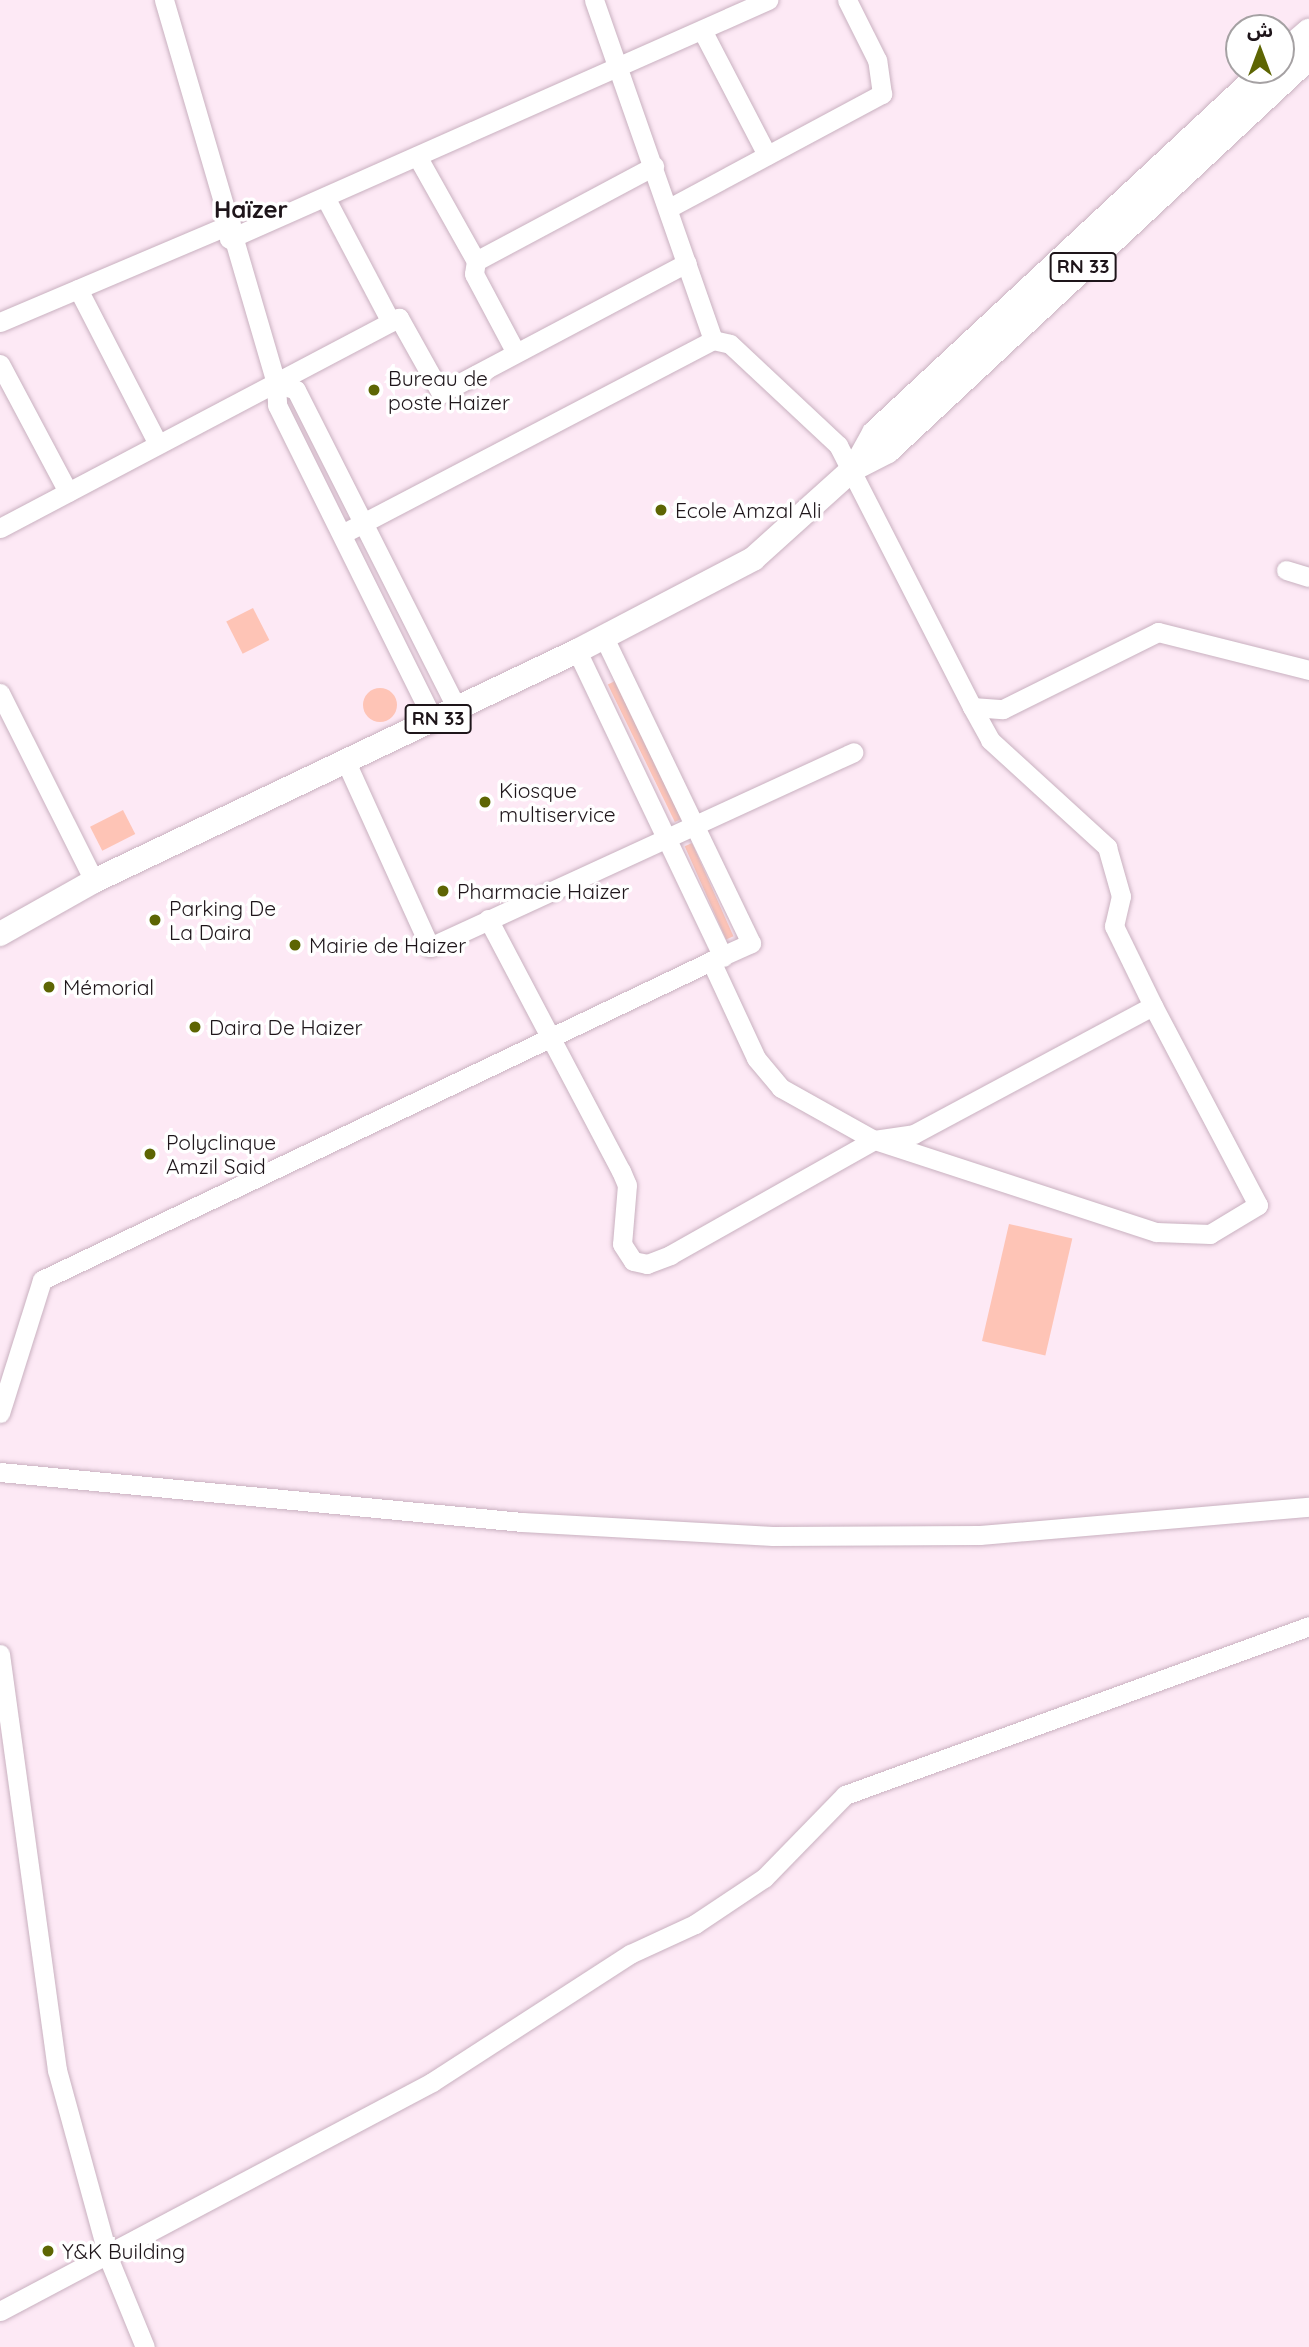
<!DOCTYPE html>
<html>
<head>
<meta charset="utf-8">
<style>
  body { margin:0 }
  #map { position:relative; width:1309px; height:2347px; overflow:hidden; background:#fde9f5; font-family:Quicksand,"Noto Sans Arabic",sans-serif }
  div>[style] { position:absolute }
  .green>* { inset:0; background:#fec4b6; transform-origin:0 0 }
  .round { border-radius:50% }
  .roads { filter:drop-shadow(0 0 2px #c9b1c0) drop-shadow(0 0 2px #c9b1c0) }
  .minor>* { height:19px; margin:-9.5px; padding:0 9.5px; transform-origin:9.5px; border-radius:9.5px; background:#fff }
  .major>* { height:24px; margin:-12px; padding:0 12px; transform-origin:12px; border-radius:12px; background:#fff }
  .dots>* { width:19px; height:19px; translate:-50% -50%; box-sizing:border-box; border:4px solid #fff; border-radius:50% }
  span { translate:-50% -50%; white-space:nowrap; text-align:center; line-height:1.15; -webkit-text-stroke:7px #fff; paint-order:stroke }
  .shield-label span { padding:2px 5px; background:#fff; border:2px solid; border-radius:5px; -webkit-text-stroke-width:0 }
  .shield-label { font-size:19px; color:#1e151a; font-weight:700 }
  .poi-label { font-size:21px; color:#1e151a }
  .left { translate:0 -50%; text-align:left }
  .quarter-label { font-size:24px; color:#1e151a; font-weight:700 }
  .north { position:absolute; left:1225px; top:14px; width:70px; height:70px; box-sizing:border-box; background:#fff; border:2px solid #a5a1a3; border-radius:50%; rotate:0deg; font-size:19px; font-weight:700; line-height:28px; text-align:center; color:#1e151a }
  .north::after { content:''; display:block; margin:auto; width:24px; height:32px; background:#5d6503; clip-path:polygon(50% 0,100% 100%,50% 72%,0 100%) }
</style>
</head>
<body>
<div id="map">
  <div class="green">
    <i style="left:253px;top:608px;width:36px;height:30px;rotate:63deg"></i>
    <i style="left:615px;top:681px;width:153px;height:8px;rotate:64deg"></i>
    <i class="round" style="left:363px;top:688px;width:34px;height:34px"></i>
    <i style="left:123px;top:810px;width:27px;height:37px;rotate:63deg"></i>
    <i style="left:692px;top:843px;width:102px;height:8px;rotate:66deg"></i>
    <i style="left:1009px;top:1224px;width:65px;height:120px;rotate:13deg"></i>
  </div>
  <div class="roads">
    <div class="minor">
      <i style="left:164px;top:0;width:399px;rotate:73.7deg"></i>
      <i style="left:276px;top:383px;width:22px;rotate:87deg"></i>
      <i style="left:277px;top:405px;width:353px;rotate:63.6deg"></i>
      <i style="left:594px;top:0;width:360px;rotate:70.7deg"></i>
      <i style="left:713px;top:340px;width:17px;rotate:13deg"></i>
      <i style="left:730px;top:344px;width:148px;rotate:43.1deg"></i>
      <i style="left:838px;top:445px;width:294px;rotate:62.9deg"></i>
      <i style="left:972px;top:707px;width:31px;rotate:4deg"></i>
      <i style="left:1003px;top:709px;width:173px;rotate:-26.4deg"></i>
      <i style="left:1158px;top:632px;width:156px;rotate:14.1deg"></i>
      <i style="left:702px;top:30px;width:141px;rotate:62.5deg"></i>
      <i style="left:417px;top:156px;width:120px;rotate:60.7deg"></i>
      <i style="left:476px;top:261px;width:202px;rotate:-28.1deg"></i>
      <i style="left:325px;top:197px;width:141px;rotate:62.2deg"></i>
      <i style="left:669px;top:208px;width:242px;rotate:-28.2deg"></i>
      <i style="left:882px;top:94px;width:34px;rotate:-98deg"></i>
      <i style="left:877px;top:60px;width:67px;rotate:-116.6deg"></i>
      <i style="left:229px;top:239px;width:590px;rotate:-23.91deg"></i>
      <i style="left:476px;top:261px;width:13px;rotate:99deg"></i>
      <i style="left:474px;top:274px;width:89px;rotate:62deg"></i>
      <i style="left:78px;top:289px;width:174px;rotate:62.7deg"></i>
      <i style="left:0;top:322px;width:251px;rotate:-23deg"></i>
      <i style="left:0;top:364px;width:145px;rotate:62deg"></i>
      <i style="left:276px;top:383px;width:21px;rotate:19deg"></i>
      <i style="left:296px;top:390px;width:357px;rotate:63.2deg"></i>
      <i style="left:0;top:528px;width:451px;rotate:-27.8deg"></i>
      <i style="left:399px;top:318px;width:86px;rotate:60.8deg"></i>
      <i style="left:441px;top:393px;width:278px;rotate:-27.9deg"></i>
      <i style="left:342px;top:534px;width:419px;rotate:-27.6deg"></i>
      <i style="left:1286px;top:570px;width:24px;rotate:17deg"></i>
      <i style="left:577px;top:651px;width:339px;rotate:64.5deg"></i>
      <i style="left:0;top:693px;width:210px;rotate:63.4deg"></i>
      <i style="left:972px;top:707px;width:38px;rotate:61deg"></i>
      <i style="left:990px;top:740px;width:159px;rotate:42.4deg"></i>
      <i style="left:1107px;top:847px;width:51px;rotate:74.1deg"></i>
      <i style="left:1121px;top:896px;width:31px;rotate:103deg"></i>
      <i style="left:1114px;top:926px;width:89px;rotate:64deg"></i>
      <i style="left:346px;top:762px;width:203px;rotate:65.6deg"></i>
      <i style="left:430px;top:947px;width:466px;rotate:-24.7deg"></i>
      <i style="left:488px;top:919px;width:285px;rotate:62.2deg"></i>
      <i style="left:621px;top:1171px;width:15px;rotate:67deg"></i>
      <i style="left:627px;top:1185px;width:59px;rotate:94.8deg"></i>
      <i style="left:622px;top:1244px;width:20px;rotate:57deg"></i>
      <i style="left:633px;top:1261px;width:14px;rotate:12deg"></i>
      <i style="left:647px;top:1264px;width:25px;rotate:-21deg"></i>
      <i style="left:670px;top:1255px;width:234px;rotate:-29.4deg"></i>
      <i style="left:874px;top:1140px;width:40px;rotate:-8.5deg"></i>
      <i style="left:914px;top:1134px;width:271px;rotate:-28.2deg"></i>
      <i style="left:1153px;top:1006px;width:225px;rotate:62.2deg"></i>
      <i style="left:1258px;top:1205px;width:56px;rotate:148.9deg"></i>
      <i style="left:1210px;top:1234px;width:54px;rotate:-177.9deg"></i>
      <i style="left:1156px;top:1232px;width:297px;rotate:-161.9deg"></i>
      <i style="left:874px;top:1140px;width:107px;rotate:-150.8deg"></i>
      <i style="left:781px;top:1088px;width:39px;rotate:-130deg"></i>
      <i style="left:756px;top:1058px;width:107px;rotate:-114.9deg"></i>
      <i style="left:711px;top:961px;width:44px;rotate:-24.2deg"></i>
      <i style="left:751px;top:943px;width:339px;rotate:-115.7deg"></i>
      <i style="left:0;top:1413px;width:139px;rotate:-72.5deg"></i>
      <i style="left:42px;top:1280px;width:741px;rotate:-25.49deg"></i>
      <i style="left:0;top:1472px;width:524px;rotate:5.47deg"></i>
      <i style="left:522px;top:1522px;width:251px;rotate:3.2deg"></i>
      <i style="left:773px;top:1536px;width:207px;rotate:-0.3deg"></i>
      <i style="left:980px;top:1535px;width:330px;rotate:-4.9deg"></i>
      <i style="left:0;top:1654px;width:420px;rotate:82.2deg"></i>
      <i style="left:57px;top:2070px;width:194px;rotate:74.7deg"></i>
      <i style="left:108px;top:2257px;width:97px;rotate:67.7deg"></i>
      <i style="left:0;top:2311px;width:489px;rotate:-27.9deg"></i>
      <i style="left:432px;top:2082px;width:236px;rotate:-32.9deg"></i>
      <i style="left:630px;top:1954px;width:72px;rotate:-24.8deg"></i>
      <i style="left:695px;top:1924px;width:83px;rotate:-33.7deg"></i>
      <i style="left:764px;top:1878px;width:116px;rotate:-45.7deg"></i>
      <i style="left:845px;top:1795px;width:494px;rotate:-20deg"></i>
    </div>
    <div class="major">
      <i style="left:1281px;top:55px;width:37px;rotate:-41deg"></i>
      <i style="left:854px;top:469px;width:41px;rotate:-60.9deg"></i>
      <i style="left:874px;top:433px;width:533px;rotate:-42.95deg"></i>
      <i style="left:0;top:934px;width:108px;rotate:-29.4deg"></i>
      <i style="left:94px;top:881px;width:535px;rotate:-25.46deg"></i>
      <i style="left:577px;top:651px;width:199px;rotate:-27.6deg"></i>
      <i style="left:753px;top:559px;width:135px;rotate:-42deg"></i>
      <i style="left:853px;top:469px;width:39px;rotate:-27deg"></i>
      <i style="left:888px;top:451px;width:576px;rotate:-43.03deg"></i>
    </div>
  </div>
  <div class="dots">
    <i style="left:374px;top:390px;background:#5d6503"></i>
    <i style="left:661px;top:510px;background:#5d6503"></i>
    <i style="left:485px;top:802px;background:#5d6503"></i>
    <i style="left:443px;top:891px;background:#5d6503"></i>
    <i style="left:155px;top:920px;background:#5d6503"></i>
    <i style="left:295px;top:945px;background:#5d6503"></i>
    <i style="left:49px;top:987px;background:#5d6503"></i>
    <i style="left:195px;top:1027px;background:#5d6503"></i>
    <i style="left:150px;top:1154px;background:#5d6503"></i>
    <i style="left:48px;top:2251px;background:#5d6503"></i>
  </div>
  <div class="shield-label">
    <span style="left:1083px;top:267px">RN 33</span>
    <span style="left:438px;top:719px">RN 33</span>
  </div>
  <div class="poi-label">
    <span class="left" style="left:388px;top:390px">Bureau de<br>poste Haizer</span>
    <span class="left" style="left:675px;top:510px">Ecole Amzal Ali</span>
    <span class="left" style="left:499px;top:802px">Kiosque<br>multiservice</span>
    <span class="left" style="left:457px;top:891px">Pharmacie Haizer</span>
    <span class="left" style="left:169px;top:920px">Parking De<br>La Daira</span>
    <span class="left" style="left:309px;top:945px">Mairie de Haizer</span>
    <span class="left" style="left:63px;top:987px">Mémorial</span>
    <span class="left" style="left:209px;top:1027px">Daira De Haizer</span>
    <span class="left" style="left:166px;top:1154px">Polyclinque<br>Amzil Said</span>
    <span class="left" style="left:62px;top:2251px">Y&amp;K Building</span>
  </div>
  <div class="quarter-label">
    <span style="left:251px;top:210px">Haïzer</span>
  </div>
  <div class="north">ش</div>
</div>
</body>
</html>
